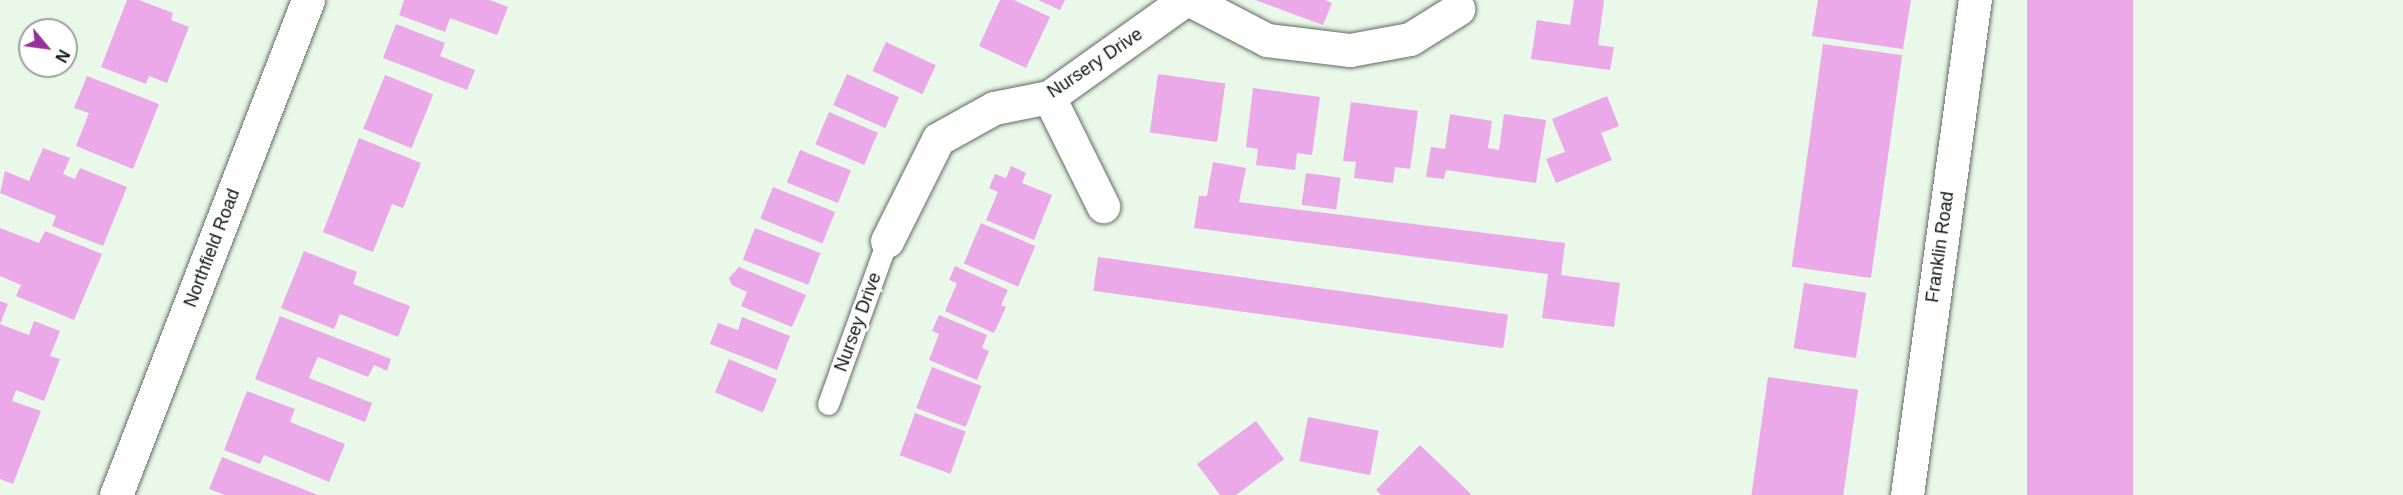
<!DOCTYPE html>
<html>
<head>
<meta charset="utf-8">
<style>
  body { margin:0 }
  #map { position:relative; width:2403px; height:495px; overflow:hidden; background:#e9f8e9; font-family:Arial,sans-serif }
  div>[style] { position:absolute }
  .building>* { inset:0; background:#eca9ea; transform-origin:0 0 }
  .roads { filter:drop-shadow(0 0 2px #606c60) drop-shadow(0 0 2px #606c60) }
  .lane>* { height:21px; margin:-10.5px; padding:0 10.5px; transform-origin:10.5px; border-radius:10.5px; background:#fff }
  .street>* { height:33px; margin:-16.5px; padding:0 16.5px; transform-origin:16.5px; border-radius:16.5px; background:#fff }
  .secondary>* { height:33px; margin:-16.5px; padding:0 16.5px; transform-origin:16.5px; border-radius:16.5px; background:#fff }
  span { translate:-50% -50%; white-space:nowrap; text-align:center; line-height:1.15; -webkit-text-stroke:6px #fff; paint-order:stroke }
  .street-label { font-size:18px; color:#0f140f }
  .north { position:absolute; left:18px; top:18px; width:60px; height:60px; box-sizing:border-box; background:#fff; border:2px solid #9fa19f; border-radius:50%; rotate:119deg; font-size:16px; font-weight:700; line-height:24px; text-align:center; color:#0f140f }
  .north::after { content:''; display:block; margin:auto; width:21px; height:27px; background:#953197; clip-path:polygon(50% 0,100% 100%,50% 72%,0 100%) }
</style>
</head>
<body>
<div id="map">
  <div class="building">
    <i style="clip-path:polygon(127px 0,139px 0,173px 13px,171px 20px,189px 27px,167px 83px,149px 76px,146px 84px,101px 67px)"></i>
    <i style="clip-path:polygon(404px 0,490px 0,508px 7px,497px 35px,450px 18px,445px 32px,399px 15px)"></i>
    <i style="clip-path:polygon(1000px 0,1014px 0,1050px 17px,1026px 68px,979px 46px)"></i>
    <i style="clip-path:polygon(1038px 0,1065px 0,1060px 10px)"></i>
    <i style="clip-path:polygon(1255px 0,1325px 0,1332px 3px,1323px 25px)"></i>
    <i style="clip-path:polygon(1574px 0,1604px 0,1598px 45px,1614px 47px,1610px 70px,1531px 59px,1537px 20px,1570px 25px)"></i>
    <i style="clip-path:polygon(1818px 0,1911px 0,1903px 49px,1812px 36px)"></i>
    <i style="left:2027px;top:0;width:106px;height:499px"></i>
    <i style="clip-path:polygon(396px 24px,445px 43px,440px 56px,475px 70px,467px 90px,383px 58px)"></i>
    <i style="left:886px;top:42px;width:55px;height:32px;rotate:25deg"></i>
    <i style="left:1823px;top:44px;width:80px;height:225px;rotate:8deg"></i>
    <i style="left:847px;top:74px;width:57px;height:34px;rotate:24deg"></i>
    <i style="left:1158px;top:74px;width:68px;height:59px;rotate:8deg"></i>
    <i style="left:385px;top:75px;width:52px;height:58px;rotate:22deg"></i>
    <i style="clip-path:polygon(87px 76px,159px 104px,133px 169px,76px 146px,89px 113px,74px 108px)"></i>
    <i style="clip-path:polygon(1253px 88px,1320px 97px,1312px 155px,1297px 153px,1295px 170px,1256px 165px,1258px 149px,1246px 147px)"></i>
    <i style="clip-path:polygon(1607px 96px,1619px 126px,1601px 133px,1612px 160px,1556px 183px,1546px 159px,1565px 152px,1552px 119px)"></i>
    <i style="clip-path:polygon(1351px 102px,1418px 111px,1410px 169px,1395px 167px,1393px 183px,1354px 178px,1356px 162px,1343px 161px)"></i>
    <i style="left:829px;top:112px;width:53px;height:35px;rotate:23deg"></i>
    <i style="clip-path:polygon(1450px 114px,1492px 121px,1488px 148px,1499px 150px,1504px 114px,1546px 120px,1536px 183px,1446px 170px,1444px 179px,1426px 177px,1431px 147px,1445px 149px)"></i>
    <i style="clip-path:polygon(359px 138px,421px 163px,403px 208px,392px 204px,373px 252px,323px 232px)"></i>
    <i style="clip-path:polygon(43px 148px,70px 158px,63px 174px,75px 179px,80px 168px,127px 187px,103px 246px,52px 226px,56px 216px,0 193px,5px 171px,29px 181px)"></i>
    <i style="left:800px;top:150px;width:55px;height:35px;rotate:22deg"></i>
    <i style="clip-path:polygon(1213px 162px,1246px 168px,1239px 202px,1565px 243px,1561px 275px,1620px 283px,1614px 327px,1542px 318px,1548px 274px,1194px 228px,1199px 196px,1207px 196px)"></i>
    <i style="clip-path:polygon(1011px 166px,1026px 173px,1022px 183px,1052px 195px,1034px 240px,986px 220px,998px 192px,989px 188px,995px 174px,1006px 178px)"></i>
    <i style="left:1306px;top:173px;width:35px;height:32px;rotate:8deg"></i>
    <i style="left:773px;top:187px;width:67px;height:34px;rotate:22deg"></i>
    <i style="left:981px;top:223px;width:59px;height:44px;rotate:23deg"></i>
    <i style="clip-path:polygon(0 228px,39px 243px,45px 231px,102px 254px,74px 320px,16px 296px,21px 285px,0 276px)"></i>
    <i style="left:755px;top:228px;width:70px;height:34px;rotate:21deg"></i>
    <i style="clip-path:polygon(304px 251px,357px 272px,353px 284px,410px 306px,398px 337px,340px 314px,334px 329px,281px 308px)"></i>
    <i style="left:1098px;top:257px;width:414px;height:34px;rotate:8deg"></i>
    <i style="clip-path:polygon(955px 266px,1008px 290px,1001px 305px,1006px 307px,994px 333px,945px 311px,957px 283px,949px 280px)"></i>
    <i style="clip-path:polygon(739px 267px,806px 295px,792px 327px,741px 306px,747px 292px,732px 285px,729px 278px)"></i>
    <i style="left:1804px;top:283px;width:63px;height:66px;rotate:9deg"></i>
    <i style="clip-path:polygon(0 301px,8px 304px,0 324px)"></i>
    <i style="clip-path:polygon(939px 315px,987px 335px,982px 348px,989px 351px,977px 380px,929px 360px,939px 334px,932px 331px)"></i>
    <i style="clip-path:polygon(280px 316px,391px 359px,387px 371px,374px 365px,368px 377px,318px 357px,314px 365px,309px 378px,372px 403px,365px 422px,255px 379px)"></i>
    <i style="clip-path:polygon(742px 317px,790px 336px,777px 370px,710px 344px,718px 323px,738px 330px)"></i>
    <i style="clip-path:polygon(34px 321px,60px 331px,50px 356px,60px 359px,44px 401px,16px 390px,12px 401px,41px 411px,13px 484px,0 479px,0 324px,29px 335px)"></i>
    <i style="left:729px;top:359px;width:52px;height:36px;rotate:23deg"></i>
    <i style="left:932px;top:367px;width:53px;height:44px;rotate:21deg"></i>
    <i style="left:1768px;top:377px;width:91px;height:119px;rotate:8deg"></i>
    <i style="clip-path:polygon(247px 391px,295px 409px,290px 422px,345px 444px,329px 482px,264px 455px,260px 464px,224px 450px)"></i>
    <i style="left:915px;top:413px;width:54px;height:45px;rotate:20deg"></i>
    <i style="left:1308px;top:417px;width:72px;height:45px;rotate:11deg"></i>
    <i style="clip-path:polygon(1256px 421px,1284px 459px,1236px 495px,1220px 495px,1197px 464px)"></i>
    <i style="clip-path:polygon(1420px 445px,1471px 494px,1470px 495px,1381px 495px,1376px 490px)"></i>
    <i style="clip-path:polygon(222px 457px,318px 495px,225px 495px,209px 489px)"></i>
  </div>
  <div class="roads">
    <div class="lane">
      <i style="left:828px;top:404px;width:173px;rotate:-70.1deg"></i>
    </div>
    <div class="street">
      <i style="left:1190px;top:0;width:87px;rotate:27.5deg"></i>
      <i style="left:1267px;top:40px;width:84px;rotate:6.9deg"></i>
      <i style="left:1350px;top:50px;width:61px;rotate:-10.4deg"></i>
      <i style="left:1410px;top:39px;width:57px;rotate:-32deg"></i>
      <i style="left:1049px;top:97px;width:122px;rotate:63.6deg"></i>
      <i style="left:887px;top:241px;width:114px;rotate:-63.4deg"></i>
      <i style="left:938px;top:139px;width:64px;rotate:-29deg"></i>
      <i style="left:994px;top:108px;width:56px;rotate:-11.3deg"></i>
      <i style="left:1049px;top:97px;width:167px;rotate:-35.5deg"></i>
    </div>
    <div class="secondary">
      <i style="left:116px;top:495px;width:531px;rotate:-68.8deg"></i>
      <i style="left:1907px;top:495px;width:500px;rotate:-82.2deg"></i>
    </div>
  </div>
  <div class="street-label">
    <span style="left:1095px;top:63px;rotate:-34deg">Nursery Drive</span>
    <span style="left:1940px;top:247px;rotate:-82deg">Franklin Road</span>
    <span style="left:212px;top:248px;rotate:-69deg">Northfield Road</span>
    <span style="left:858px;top:322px;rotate:-70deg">Nursey Drive</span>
  </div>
  <div class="north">N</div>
</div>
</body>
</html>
